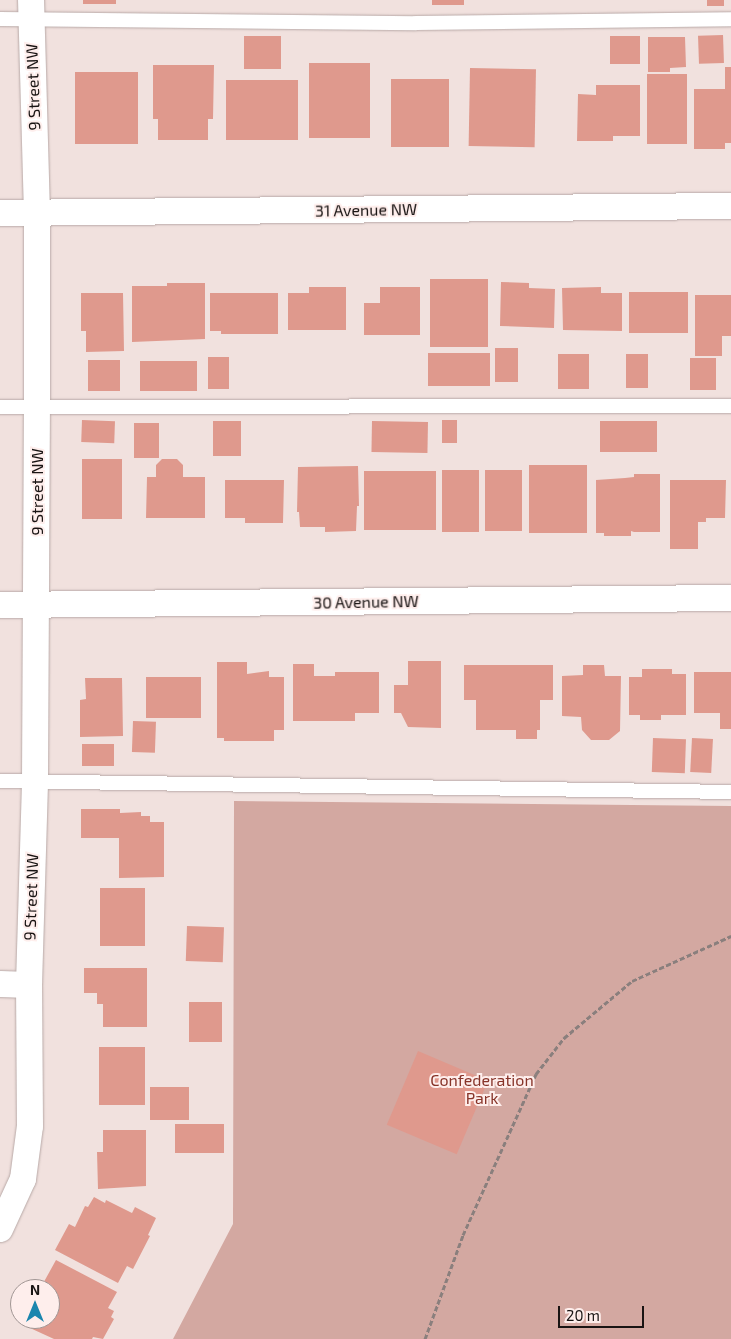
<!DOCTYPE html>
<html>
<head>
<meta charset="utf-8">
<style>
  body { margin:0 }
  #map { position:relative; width:731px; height:1339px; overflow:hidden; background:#f1e1de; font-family:"Exo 2",sans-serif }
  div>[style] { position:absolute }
  .green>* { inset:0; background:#d3a8a1 }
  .building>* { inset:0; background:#df998d; transform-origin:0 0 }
  .path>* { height:3px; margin-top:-1.5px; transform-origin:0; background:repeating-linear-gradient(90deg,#8a7f7d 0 5px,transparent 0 7.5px) }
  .roads { filter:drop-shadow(0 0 1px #b8a9a7) drop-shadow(0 0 1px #b8a9a7) }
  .service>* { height:14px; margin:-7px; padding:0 7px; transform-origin:7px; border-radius:7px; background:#fff }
  .minor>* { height:26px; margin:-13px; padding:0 13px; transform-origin:13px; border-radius:13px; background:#fff }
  span { translate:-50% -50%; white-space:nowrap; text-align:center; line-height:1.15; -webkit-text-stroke:4px #feeeec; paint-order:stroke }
  .street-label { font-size:16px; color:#191413 }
  .park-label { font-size:16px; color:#873429 }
  .north { position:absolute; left:10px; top:1279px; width:50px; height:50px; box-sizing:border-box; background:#feeeec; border:1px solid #a29795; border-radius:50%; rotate:0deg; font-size:14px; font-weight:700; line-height:20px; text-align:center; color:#191413 }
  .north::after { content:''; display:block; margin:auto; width:18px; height:22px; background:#1b86ae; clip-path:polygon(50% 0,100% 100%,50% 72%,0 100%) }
  .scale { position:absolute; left:558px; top:1306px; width:86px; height:22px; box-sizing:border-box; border:2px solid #191413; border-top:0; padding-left:6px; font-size:15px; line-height:18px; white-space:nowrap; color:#191413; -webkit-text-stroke:4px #feeeec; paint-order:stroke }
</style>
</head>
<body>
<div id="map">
  <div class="green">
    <i style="clip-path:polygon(234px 801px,731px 806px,731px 1339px,173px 1339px,233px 1224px)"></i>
  </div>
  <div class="building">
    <i style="left:83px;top:0;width:33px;height:4px"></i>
    <i style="left:432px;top:0;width:32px;height:5px"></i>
    <i style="left:707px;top:0;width:17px;height:6px"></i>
    <i style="left:723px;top:35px;width:28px;height:25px;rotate:88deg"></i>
    <i style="left:244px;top:36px;width:37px;height:33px"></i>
    <i style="left:610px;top:36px;width:30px;height:28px"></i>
    <i style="clip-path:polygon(648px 37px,685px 37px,686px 67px,670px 68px,670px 72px,648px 72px)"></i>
    <i style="left:309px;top:63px;width:61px;height:75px"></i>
    <i style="clip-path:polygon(153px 65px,214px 65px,213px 119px,208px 119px,208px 140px,158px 140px,158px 119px,153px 119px)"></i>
    <i style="clip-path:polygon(725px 67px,731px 67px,731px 143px,725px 143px,725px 149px,694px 149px,694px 89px,725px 89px)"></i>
    <i style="left:470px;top:68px;width:66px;height:78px;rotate:1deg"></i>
    <i style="left:75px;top:72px;width:63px;height:72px"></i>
    <i style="left:647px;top:74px;width:40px;height:70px"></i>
    <i style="left:391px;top:79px;width:58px;height:68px"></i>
    <i style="left:298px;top:80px;width:60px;height:72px;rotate:90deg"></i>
    <i style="clip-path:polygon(596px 85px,640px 85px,640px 136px,613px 136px,613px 141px,577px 141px,578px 94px,596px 95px)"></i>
    <i style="left:430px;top:279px;width:58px;height:68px"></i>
    <i style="clip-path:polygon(501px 282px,529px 283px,529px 288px,555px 289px,554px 328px,500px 326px)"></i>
    <i style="clip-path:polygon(167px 283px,205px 283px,205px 339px,132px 342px,132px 286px,167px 286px)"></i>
    <i style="clip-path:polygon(309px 287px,346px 287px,346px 330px,288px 330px,288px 293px,309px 293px)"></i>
    <i style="clip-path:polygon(380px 287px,420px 287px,420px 335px,364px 335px,364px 303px,380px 303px)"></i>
    <i style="clip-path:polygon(601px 287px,601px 293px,622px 293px,622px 331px,563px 330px,562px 288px)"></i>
    <i style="left:629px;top:292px;width:59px;height:41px"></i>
    <i style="clip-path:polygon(81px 293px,123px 293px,124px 351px,86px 352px,86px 331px,81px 331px)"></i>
    <i style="clip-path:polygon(210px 293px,278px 293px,278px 334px,221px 334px,221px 331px,210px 331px)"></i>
    <i style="clip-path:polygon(695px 295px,731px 295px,731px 336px,722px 336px,722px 356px,695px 356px)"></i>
    <i style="left:495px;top:348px;width:23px;height:34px"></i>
    <i style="left:428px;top:353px;width:62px;height:33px"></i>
    <i style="left:558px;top:354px;width:31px;height:35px"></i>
    <i style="left:626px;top:354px;width:22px;height:34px"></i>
    <i style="left:208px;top:357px;width:21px;height:32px"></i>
    <i style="left:690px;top:358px;width:26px;height:32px"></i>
    <i style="left:88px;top:360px;width:32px;height:31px"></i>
    <i style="left:140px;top:361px;width:57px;height:30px"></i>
    <i style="left:82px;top:420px;width:33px;height:22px;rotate:2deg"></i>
    <i style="left:442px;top:420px;width:15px;height:23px"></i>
    <i style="left:213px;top:421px;width:28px;height:35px"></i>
    <i style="left:372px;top:421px;width:56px;height:31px;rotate:1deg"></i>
    <i style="left:600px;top:421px;width:57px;height:31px"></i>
    <i style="left:134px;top:423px;width:25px;height:35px"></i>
    <i style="left:82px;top:459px;width:40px;height:60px"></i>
    <i style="clip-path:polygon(162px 459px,177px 459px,183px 465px,183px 477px,205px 477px,205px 518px,146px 518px,147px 477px,156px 477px,156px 465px)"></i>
    <i style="left:529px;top:465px;width:58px;height:68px"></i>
    <i style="clip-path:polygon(358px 466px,359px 506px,357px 506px,356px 531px,325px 532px,325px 527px,300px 527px,299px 512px,297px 512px,298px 467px)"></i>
    <i style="left:442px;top:470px;width:37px;height:62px"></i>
    <i style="left:485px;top:470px;width:37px;height:61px"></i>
    <i style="left:364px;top:471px;width:72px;height:59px"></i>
    <i style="clip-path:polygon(634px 474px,660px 474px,660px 532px,634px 532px,631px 531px,631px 536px,604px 536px,604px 533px,596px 533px,596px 480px,625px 478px,634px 477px)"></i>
    <i style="clip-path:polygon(225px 480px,284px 480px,283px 523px,245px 523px,245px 518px,225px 518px)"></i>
    <i style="clip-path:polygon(670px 480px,726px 480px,725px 518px,706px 518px,706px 522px,698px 522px,698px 549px,670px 549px)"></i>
    <i style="clip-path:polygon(408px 661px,441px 661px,441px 728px,408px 727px,401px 713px,394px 713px,394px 685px,408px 685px)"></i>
    <i style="clip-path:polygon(217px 662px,247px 662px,247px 674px,269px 671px,269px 677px,284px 677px,284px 730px,274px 730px,274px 741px,224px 741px,224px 738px,217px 738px)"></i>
    <i style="clip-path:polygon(293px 664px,314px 664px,314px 676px,335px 676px,335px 672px,379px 672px,379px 713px,355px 713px,355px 721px,293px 721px)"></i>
    <i style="clip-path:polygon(464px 665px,553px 665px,553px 700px,540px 700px,540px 730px,537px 730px,537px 739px,516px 739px,516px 730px,476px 730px,476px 700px,464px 700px)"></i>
    <i style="clip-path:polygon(583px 665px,604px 665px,605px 676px,621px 676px,620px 731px,609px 740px,591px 740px,582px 730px,581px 717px,562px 716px,562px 676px,583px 675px)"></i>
    <i style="clip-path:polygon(642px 669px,672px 669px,672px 674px,686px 674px,686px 715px,661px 715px,661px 720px,640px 720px,640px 715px,629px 715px,629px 677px,642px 677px)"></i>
    <i style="clip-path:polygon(694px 672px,731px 672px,731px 729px,720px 729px,720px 713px,694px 713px)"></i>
    <i style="left:146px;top:677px;width:55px;height:41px"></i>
    <i style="clip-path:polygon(85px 678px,122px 678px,123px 736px,80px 737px,80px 700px,86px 699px)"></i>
    <i style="left:133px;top:721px;width:23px;height:31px;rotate:2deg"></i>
    <i style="left:653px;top:738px;width:33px;height:34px;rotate:2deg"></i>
    <i style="left:692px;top:738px;width:21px;height:34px;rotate:3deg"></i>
    <i style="left:82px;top:744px;width:32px;height:22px"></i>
    <i style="clip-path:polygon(81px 809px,120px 809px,120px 813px,141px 812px,141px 816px,150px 816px,150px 822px,164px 822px,164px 877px,119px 878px,119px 838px,81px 838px)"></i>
    <i style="left:100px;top:888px;width:45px;height:58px"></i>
    <i style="left:187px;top:926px;width:37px;height:35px;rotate:2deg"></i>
    <i style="clip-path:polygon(84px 968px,147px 968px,147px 1027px,103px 1027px,103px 1004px,97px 1004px,97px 993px,84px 993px)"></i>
    <i style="left:189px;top:1002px;width:33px;height:40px"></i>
    <i style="left:99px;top:1047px;width:46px;height:58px"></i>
    <i style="left:418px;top:1051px;width:76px;height:80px;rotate:23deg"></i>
    <i style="left:150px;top:1087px;width:39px;height:33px"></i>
    <i style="left:175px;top:1124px;width:49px;height:29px"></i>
    <i style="clip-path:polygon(103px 1130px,146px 1130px,146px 1186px,98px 1189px,97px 1152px,103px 1152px)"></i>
    <i style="clip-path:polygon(94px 1197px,105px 1203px,106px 1200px,132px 1213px,135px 1207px,156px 1218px,148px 1235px,150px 1236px,133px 1269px,127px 1266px,118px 1283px,55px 1250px,69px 1224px,75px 1227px,85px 1206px,88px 1207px)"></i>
    <i style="clip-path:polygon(56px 1260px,117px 1292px,108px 1308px,114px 1311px,111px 1317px,114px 1319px,103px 1339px,93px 1337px,92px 1339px,54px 1339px,30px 1328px,35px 1319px,50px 1319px,50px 1289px,40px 1289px)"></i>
  </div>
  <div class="path">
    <i style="left:425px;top:1339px;width:111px;rotate:-69.9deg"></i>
    <i style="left:463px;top:1235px;width:177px;rotate:-65.6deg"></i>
    <i style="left:536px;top:1074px;width:46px;rotate:-52.1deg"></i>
    <i style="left:564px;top:1038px;width:89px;rotate:-40deg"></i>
    <i style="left:632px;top:981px;width:109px;rotate:-24.4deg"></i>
  </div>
  <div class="roads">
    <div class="service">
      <i style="left:0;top:19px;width:416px;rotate:0.6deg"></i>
      <i style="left:416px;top:23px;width:315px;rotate:-0.7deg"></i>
      <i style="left:0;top:407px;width:731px;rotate:-0.08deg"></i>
      <i style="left:0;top:781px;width:731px;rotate:0.86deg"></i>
    </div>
    <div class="minor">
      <i style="left:0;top:213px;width:731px;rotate:-0.55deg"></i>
      <i style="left:0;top:605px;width:731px;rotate:-0.55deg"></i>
      <i style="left:0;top:984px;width:29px;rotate:2deg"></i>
      <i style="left:0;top:1229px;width:55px;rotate:-65.3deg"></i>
      <i style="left:23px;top:1179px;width:53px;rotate:-82.5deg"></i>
      <i style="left:30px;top:1126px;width:141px;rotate:-90.4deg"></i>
      <i style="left:29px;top:985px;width:205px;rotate:-88.3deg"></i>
      <i style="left:35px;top:780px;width:373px;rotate:-89.7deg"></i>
      <i style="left:37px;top:407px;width:193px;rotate:-90deg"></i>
      <i style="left:37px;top:214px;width:214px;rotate:-91.6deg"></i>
    </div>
  </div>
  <div class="street-label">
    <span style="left:33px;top:87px;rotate:-92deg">9 Street NW</span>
    <span style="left:366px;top:210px;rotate:-1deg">31 Avenue NW</span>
    <span style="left:37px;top:492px;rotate:-90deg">9 Street NW</span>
    <span style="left:366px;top:602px;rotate:-1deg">30 Avenue NW</span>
    <span style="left:31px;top:897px;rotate:-88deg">9 Street NW</span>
  </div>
  <div class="park-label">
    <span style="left:482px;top:1089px">Confederation<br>Park</span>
  </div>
  <div class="north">N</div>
  <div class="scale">20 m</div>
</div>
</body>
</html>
